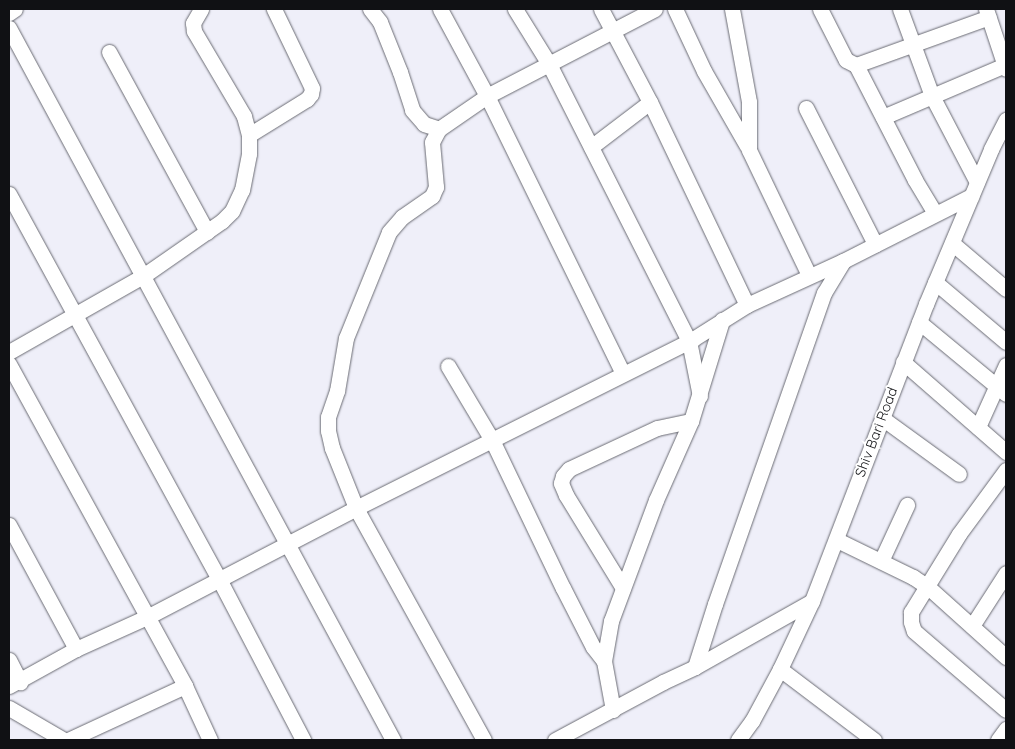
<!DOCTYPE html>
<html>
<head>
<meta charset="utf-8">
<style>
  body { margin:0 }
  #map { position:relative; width:1015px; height:749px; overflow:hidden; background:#efeff9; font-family:Quicksand,sans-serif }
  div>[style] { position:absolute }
  .roads { filter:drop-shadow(0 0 1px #6a6b73) drop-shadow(0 0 1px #6a6b73) }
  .minor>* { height:15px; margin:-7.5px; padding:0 7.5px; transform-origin:7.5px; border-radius:7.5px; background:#fff }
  span { translate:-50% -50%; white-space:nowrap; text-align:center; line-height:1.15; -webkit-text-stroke:4px #fff; paint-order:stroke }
  .street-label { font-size:14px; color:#101114 }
  .frame { position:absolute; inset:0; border:10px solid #101114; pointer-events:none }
</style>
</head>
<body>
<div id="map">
  <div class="roads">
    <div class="minor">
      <i style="left:370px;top:9px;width:16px;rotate:52deg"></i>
      <i style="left:380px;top:22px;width:54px;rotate:68.2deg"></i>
      <i style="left:400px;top:72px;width:40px;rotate:72deg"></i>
      <i style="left:412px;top:110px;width:18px;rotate:49deg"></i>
      <i style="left:424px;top:124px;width:16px;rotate:18deg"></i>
      <i style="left:440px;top:9px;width:99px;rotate:61.6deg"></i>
      <i style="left:487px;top:96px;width:309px;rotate:63.9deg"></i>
      <i style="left:515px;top:9px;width:65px;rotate:58.3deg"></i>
      <i style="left:549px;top:64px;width:310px;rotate:63.2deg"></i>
      <i style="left:689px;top:341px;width:56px;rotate:78.7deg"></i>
      <i style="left:601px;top:9px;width:105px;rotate:62.2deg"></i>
      <i style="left:650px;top:102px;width:225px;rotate:64.5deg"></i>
      <i style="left:675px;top:9px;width:68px;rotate:64.9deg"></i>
      <i style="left:704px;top:71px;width:86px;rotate:60.2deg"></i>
      <i style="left:732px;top:9px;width:95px;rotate:79.6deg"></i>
      <i style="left:749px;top:102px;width:48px;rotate:90deg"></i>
      <i style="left:749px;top:150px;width:139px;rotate:64.4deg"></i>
      <i style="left:820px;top:9px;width:57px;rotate:63deg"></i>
      <i style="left:846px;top:60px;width:11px;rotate:27deg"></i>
      <i style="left:856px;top:65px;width:141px;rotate:-19.8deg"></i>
      <i style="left:900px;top:9px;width:93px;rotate:69.8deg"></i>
      <i style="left:932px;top:96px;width:97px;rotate:62.4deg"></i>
      <i style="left:986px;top:9px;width:63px;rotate:71.6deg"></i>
      <i style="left:9px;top:13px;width:7px;rotate:-34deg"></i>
      <i style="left:9px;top:28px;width:809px;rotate:61.66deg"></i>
      <i style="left:109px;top:52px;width:205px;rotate:61.4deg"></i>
      <i style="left:856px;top:65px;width:129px;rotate:62.8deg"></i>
      <i style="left:915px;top:180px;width:39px;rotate:59deg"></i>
      <i style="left:806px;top:108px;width:153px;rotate:63.1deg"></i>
      <i style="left:883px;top:117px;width:133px;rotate:-23.1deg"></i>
      <i style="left:249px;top:135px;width:68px;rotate:-31.8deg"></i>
      <i style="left:307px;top:99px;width:6px;rotate:-51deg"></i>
      <i style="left:311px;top:94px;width:6px;rotate:-81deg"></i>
      <i style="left:312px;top:88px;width:88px;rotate:-115.7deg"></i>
      <i style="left:591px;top:147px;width:74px;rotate:-37.3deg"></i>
      <i style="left:9px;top:194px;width:439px;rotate:61.4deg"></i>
      <i style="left:219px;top:579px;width:182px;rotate:62.4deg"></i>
      <i style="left:952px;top:243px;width:71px;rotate:40.4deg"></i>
      <i style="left:935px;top:282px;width:93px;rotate:40.2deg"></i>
      <i style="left:919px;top:322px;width:113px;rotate:39.6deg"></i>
      <i style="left:9px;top:352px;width:154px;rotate:-29.6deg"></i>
      <i style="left:143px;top:276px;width:96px;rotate:-34.8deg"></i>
      <i style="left:222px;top:221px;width:14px;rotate:-45deg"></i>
      <i style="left:232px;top:211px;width:23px;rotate:-65deg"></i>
      <i style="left:242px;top:190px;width:37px;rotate:-79deg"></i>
      <i style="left:249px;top:154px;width:19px;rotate:-90deg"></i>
      <i style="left:249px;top:135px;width:20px;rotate:-105deg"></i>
      <i style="left:244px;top:116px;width:99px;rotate:-120.5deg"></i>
      <i style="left:194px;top:31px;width:8px;rotate:-97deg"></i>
      <i style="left:193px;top:23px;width:16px;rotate:-60deg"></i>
      <i style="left:903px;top:362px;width:137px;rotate:41.1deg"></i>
      <i style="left:9px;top:364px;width:367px;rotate:61.3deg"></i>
      <i style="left:185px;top:686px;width:60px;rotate:65.2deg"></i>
      <i style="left:448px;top:366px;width:86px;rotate:59.3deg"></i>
      <i style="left:492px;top:440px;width:164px;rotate:64.4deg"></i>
      <i style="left:563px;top:588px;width:66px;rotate:63deg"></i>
      <i style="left:593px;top:647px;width:18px;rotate:52deg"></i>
      <i style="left:882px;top:418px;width:95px;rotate:36deg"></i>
      <i style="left:978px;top:427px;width:68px;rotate:-65.7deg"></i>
      <i style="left:1006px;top:470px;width:79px;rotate:126.3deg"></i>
      <i style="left:959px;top:534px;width:92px;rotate:121.6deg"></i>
      <i style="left:911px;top:612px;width:10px;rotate:90deg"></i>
      <i style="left:911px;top:622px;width:9px;rotate:72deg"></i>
      <i style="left:914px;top:631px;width:121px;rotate:40.7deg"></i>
      <i style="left:9px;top:525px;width:141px;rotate:61.6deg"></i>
      <i style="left:837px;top:540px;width:85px;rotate:26deg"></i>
      <i style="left:913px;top:577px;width:18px;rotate:34deg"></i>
      <i style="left:928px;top:587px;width:105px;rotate:41.9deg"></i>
      <i style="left:881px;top:561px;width:62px;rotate:-65.1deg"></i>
      <i style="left:623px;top:588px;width:109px;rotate:-121.5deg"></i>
      <i style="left:566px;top:495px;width:13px;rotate:-113deg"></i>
      <i style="left:561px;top:483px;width:7px;rotate:-74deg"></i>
      <i style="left:563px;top:476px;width:9px;rotate:-49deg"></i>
      <i style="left:569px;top:469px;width:97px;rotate:-25deg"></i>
      <i style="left:657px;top:428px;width:35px;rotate:-12deg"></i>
      <i style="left:972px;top:626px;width:63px;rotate:-57.3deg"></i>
      <i style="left:9px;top:660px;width:25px;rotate:63deg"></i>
      <i style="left:695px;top:667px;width:66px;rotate:-72.4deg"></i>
      <i style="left:715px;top:604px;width:330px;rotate:-70.7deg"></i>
      <i style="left:824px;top:293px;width:37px;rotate:-59deg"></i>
      <i style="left:780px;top:669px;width:118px;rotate:37.1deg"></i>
      <i style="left:9px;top:686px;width:77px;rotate:-28.9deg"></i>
      <i style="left:76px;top:649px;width:78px;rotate:-24.3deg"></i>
      <i style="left:147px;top:617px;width:236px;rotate:-27.5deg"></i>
      <i style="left:356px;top:508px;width:377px;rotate:-26.6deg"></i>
      <i style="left:693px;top:339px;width:64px;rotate:-32.2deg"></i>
      <i style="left:747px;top:305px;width:106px;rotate:-24.6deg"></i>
      <i style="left:843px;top:261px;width:144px;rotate:-26.9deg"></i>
      <i style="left:9px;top:708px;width:64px;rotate:30.2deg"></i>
      <i style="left:613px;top:710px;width:50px;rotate:-100.4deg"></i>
      <i style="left:604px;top:661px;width:41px;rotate:-80.1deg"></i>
      <i style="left:611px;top:621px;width:129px;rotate:-69.6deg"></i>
      <i style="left:656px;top:500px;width:86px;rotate:-66.1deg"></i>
      <i style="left:691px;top:421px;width:106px;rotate:-72.9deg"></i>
      <i style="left:68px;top:740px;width:129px;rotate:-24.8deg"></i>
      <i style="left:484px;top:740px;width:265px;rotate:-118.9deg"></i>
      <i style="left:356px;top:508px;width:65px;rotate:-111.8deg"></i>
      <i style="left:332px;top:448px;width:17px;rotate:-103deg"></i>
      <i style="left:328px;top:431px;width:14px;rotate:-90deg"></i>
      <i style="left:328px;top:417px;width:28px;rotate:-71deg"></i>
      <i style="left:337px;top:391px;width:54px;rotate:-80.4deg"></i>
      <i style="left:346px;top:338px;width:114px;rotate:-67.9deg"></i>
      <i style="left:389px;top:232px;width:20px;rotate:-49deg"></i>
      <i style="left:402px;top:217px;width:37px;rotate:-35deg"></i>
      <i style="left:432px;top:196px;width:10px;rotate:-66deg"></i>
      <i style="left:436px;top:187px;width:45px;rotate:-95.1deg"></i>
      <i style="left:432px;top:142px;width:15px;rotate:-62deg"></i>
      <i style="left:439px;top:129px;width:58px;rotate:-34.5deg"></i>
      <i style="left:487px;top:96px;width:189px;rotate:-27.4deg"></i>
      <i style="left:555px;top:740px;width:123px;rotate:-28.2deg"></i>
      <i style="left:663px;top:682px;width:35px;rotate:-25deg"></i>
      <i style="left:695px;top:667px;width:134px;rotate:-29.4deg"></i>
      <i style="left:738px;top:740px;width:24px;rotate:-54deg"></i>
      <i style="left:752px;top:721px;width:59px;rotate:-61.7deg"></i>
      <i style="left:780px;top:669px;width:75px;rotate:-64.8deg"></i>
      <i style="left:812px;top:601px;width:318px;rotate:-69deg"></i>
      <i style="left:926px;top:304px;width:168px;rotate:-67.2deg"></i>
      <i style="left:991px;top:149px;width:33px;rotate:-63deg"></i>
      <i style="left:998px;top:740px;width:14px;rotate:-54deg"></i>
    </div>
  </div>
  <div class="street-label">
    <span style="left:876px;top:432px;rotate:-69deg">Shiv Bari Road</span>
  </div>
  <div class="frame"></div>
</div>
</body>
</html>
